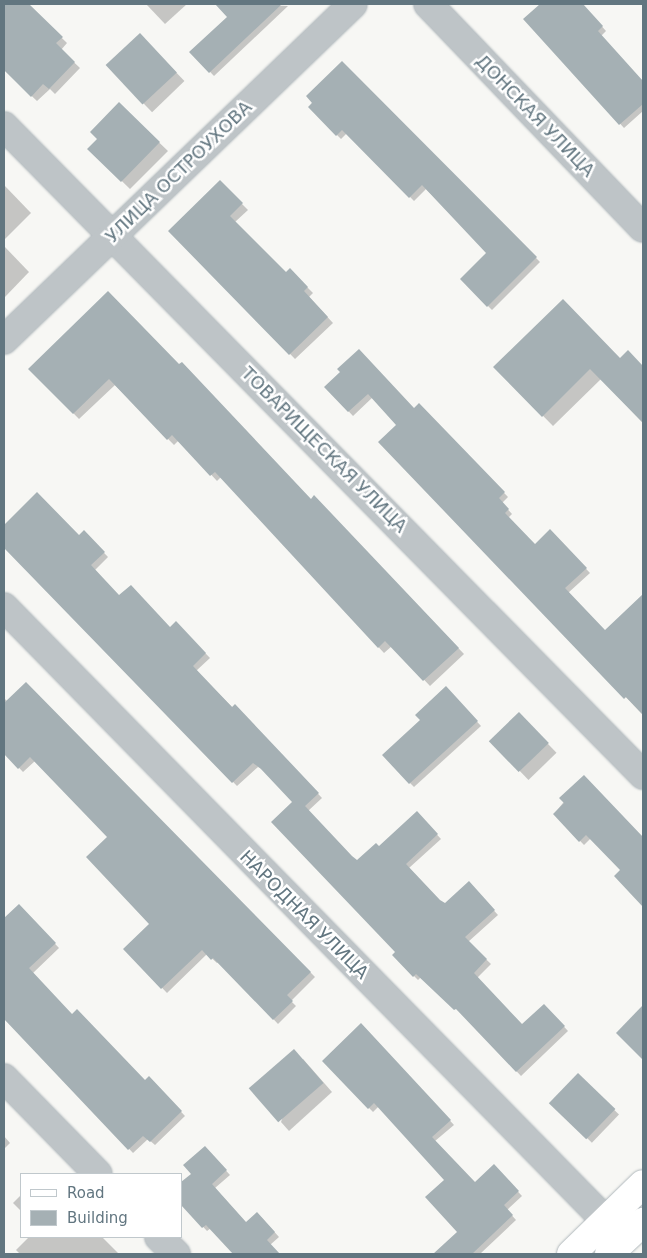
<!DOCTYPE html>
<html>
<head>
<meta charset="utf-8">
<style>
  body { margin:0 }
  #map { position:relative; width:647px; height:1258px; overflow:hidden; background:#f7f7f4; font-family:"DejaVu Sans",sans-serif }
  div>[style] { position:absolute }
  .shadow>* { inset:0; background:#0003; transform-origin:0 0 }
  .building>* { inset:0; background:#a5b0b4; transform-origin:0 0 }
  .roads { filter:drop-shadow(0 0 1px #b0b8bc) drop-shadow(0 0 1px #b0b8bc) }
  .minor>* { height:28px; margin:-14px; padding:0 14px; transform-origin:14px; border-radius:14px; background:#bec4c7 }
  .tertiary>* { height:28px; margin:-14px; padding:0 14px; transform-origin:14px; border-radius:14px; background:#bec4c7 }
  .secondary>* { height:28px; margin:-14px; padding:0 14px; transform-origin:14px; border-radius:14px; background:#fff }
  span { translate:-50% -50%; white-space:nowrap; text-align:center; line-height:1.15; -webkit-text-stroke:5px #fff; paint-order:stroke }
  .street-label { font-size:18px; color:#627680 }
  .frame { position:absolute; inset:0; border:5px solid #627680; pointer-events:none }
  .legend { position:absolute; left:20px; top:1173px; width:162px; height:65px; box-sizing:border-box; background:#fff; border:1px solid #c0c8cc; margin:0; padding:6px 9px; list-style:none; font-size:15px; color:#627680 }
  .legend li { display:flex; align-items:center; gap:10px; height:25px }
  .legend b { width:25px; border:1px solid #c0c8cc }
</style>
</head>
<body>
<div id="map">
  <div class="shadow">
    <i style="clip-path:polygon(4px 4px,31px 4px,29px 6px,67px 43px,61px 50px,80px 68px,55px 94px,50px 89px,37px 101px,4px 70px)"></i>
    <i style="clip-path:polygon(146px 4px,187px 4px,165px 24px)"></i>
    <i style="clip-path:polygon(242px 4px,288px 6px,214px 76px,191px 52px)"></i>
    <i style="clip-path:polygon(542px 4px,582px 4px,606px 31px,601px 36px,643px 82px,643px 111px,624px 128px,525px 19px)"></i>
    <i style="left:140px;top:35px;width:64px;height:45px;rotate:46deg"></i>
    <i style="clip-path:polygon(342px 62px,540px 262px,492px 310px,461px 279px,488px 253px,426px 189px,414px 201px,347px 133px,341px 139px,309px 107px)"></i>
    <i style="clip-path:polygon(119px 104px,168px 151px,130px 189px,89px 149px,99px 139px)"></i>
    <i style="clip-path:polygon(220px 182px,248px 210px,235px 222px,286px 274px,295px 275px,313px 293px,309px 297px,333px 323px,295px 359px,170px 231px)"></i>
    <i style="clip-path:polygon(4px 185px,31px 213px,4px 240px)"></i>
    <i style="clip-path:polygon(4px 246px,29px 272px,4px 298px)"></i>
    <i style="clip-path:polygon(108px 293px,311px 500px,320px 503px,464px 654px,430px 686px,392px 646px,384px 653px,221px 477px,217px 481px,179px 440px,174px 445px,115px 385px,79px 419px,30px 369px)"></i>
    <i style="clip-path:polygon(628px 352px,643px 367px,643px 423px,601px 379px,553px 426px,495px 367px,621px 360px)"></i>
    <i style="clip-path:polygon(342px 372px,414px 410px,419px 405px,508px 497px,502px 503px,512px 514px,508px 518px,535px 546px,550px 531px,590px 573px,568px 593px,605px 632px,641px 597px,643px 600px,643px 715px,380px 442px,398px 425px,373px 397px,353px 416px,326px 387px)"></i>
    <i style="clip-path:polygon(37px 494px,79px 537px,84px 532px,108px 557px,95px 570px,119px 597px,170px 628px,176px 623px,210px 658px,196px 671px,233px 708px,239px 710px,322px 798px,308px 811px,357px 862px,379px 848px,417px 813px,441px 839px,409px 868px,440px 902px,446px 904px,469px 883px,498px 915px,468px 942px,491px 964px,477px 978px,522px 1026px,544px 1005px,568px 1031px,521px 1076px,460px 1012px,421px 977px,418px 980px,414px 976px,294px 802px,265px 771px,258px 767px,237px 786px,4px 546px,4px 527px)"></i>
    <i style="clip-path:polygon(26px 684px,315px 977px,291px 1001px,296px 1006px,278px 1024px,219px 961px,217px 963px,207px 954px,167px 993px,125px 949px,151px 924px,109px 837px,35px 761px,23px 772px,5px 753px,14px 744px,4px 733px,4px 698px,7px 701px)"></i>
    <i style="clip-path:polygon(446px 688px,481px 726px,414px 787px,410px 783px,422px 720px)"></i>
    <i style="left:519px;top:714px;width:54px;height:39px;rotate:46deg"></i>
    <i style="clip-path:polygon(584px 777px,643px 839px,643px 897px,639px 901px,622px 870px,591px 838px,584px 845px,554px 814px)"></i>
    <i style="clip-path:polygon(19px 906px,59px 948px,33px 973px,72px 1016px,145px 1082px,149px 1078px,185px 1116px,155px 1145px,148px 1139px,133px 1153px,4px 1016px,4px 920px)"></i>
    <i style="clip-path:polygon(643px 1007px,643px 1058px,617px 1033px)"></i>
    <i style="clip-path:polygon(361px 1024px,454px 1125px,435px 1141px,475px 1184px,494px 1166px,522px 1196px,507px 1210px,516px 1220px,480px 1254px,437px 1252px,459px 1232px,445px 1180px,379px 1106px,373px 1112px,323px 1061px)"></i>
    <i style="clip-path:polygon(303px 1059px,332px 1092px,289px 1131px,281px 1122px)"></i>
    <i style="left:578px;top:1075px;width:57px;height:39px;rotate:44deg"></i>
    <i style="clip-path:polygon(4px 1136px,10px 1143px,4px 1149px)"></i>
    <i style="clip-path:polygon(209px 1152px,230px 1175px,215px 1188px,246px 1223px,261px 1217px,279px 1237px,270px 1245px,278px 1254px,236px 1254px,211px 1228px,207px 1231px,181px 1203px,192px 1174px)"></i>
    <i style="clip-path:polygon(21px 1195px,21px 1211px,13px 1203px)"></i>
    <i style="clip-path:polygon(29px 1237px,102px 1237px,119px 1254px,20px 1254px,16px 1250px)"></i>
  </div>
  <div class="building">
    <i style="clip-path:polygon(4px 4px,29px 4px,63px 37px,56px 43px,75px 62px,49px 89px,43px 84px,31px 97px,4px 70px)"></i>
    <i style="clip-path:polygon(215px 4px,282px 4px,209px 73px,189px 52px,227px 17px)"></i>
    <i style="clip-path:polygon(540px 4px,583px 4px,603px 26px,598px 31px,643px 81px,643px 104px,619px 125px,523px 19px)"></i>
    <i style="left:140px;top:33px;width:54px;height:47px;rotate:47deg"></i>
    <i style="clip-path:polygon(342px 61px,537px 257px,487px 307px,460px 279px,486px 253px,422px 185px,409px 198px,342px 130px,336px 136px,308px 107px,312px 103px,306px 96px)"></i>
    <i style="clip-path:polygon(119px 102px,160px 142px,121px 182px,87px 149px,97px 139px,90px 132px)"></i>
    <i style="clip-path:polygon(220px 180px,243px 203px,230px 216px,286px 272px,290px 268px,308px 287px,304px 291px,328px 317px,289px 355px,168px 231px)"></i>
    <i style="clip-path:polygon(108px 291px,179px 364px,182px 362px,311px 499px,314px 495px,459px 648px,423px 681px,385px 641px,378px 648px,215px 472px,210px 476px,172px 435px,167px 440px,109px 379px,73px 414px,28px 369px)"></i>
    <i style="clip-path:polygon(563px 299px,620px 358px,628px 350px,643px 366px,643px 423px,590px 369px,542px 417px,493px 367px)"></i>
    <i style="clip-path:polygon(359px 349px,414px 408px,419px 403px,505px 492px,499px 498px,509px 509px,505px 513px,535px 544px,550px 529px,587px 568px,565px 588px,605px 630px,643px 594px,643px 715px,626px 697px,624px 699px,378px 442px,396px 425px,368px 394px,348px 412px,324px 387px,340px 372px,337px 369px)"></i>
    <i style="clip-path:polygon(37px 492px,79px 535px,84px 530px,105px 552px,91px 565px,119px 595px,131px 585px,170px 627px,176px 621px,206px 653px,193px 666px,232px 707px,235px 704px,319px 793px,305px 806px,352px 856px,357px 860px,376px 843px,379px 846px,417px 811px,438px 834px,406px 864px,440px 900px,445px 903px,469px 881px,495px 910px,465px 937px,487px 959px,474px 973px,522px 1024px,544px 1004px,565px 1026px,516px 1072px,456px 1009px,454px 1010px,416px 974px,413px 977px,392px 955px,395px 952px,271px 822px,292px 802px,260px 768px,253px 763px,232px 783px,4px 548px,4px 525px)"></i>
    <i style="clip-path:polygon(26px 682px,311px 972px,287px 995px,293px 1001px,273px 1020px,213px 958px,211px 960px,202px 950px,161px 989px,123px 949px,149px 924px,86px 857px,107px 837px,30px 757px,18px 769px,4px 754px,4px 703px)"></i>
    <i style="clip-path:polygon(446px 686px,478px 721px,409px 784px,382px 755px,420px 720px,415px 715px)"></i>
    <i style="left:519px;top:712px;width:43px;height:42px;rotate:46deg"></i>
    <i style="clip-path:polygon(584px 775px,643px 837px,643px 907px,614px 876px,620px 870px,586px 835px,579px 842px,553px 814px,564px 803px,559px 798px)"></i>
    <i style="clip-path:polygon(19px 904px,56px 943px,29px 968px,72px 1014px,77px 1009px,145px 1080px,149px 1076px,182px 1111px,150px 1142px,143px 1136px,128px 1150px,4px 1019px,4px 918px)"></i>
    <i style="clip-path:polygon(643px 1005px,643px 1060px,616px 1033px)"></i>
    <i style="clip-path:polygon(361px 1023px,451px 1120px,432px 1137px,475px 1182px,494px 1164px,519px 1191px,504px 1205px,513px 1215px,472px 1254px,433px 1254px,457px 1232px,425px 1197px,444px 1180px,374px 1103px,368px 1109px,322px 1061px)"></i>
    <i style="left:294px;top:1049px;width:45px;height:60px;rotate:49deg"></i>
    <i style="left:578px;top:1073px;width:52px;height:42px;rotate:44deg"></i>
    <i style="clip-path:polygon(205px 1146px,227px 1170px,212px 1184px,246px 1222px,257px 1212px,275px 1232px,267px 1240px,280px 1254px,233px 1254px,206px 1225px,202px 1228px,181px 1205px,181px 1182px,191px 1174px,183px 1165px)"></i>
  </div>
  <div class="roads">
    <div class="minor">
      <i style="left:4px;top:126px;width:911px;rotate:45.44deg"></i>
      <i style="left:4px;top:340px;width:484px;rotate:-43.9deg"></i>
      <i style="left:4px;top:607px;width:860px;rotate:45.57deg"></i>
      <i style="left:4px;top:1078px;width:134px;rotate:45.6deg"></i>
      <i style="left:159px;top:1237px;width:24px;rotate:45deg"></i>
    </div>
    <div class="tertiary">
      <i style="left:428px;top:4px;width:310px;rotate:46.2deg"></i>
    </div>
    <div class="secondary">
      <i style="left:571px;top:1254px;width:100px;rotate:-44.2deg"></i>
      <i style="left:609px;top:1254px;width:47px;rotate:-43.3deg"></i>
    </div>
  </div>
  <div class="street-label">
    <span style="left:535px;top:116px;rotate:46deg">ДОНСКАЯ УЛИЦА</span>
    <span style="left:179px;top:172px;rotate:-44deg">УЛИЦА ОСТРОУХОВА</span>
    <span style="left:324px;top:450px;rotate:45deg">ТОВАРИЩЕСКАЯ УЛИЦА</span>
    <span style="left:304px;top:915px;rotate:45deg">НАРОДНАЯ УЛИЦА</span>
  </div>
  <div class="frame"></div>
  <ul class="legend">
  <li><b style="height:6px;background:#fff"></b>Road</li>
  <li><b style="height:14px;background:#a5b0b4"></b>Building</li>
  </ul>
</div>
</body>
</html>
